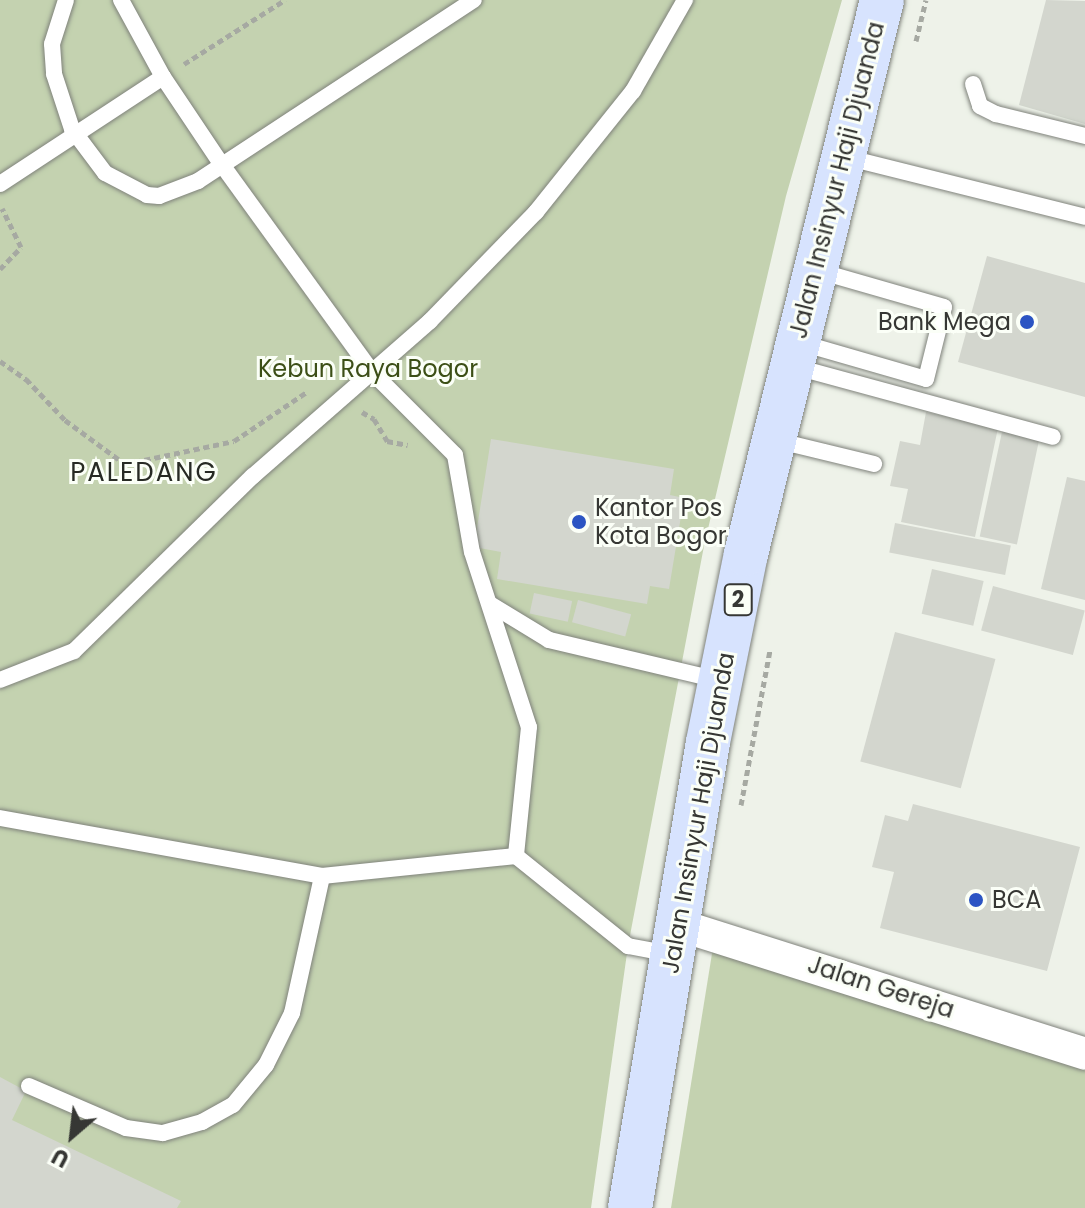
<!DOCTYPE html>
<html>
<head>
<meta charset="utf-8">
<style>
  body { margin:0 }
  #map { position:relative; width:1085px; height:1208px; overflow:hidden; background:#eef2e9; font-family:Poppins,sans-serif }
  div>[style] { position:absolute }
  .green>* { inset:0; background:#c4d2b0 }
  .building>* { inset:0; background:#d3d6ce; transform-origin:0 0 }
  .path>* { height:5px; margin-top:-2.5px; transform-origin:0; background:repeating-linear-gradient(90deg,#a6a9a2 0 6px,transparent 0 10px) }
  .roads { filter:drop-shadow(0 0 2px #7f827b) drop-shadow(0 0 2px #7f827b) }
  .lane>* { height:16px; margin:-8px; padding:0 8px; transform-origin:8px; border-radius:8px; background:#fff }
  .street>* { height:32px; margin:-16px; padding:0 16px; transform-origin:16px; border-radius:16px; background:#fff }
  .primary>* { height:44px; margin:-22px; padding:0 22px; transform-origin:22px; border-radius:22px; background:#d7e3fe }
  .dots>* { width:22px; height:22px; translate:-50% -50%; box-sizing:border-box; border:4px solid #fbfff7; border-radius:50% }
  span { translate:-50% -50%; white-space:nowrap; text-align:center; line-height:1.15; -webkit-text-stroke:6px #fbfff7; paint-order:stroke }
  .shield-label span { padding:2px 6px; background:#fbfff7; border:2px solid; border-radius:6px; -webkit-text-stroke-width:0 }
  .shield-label { font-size:22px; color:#363734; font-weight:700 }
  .street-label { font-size:24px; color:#363734 }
  .poi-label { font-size:24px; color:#363734 }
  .right { translate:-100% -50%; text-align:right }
  .left { translate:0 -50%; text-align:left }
  .park-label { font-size:24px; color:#3c4f16 }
  .neighbourhood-label { font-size:26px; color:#272a24; letter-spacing:2px }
  .north { position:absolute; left:32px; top:1096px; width:80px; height:80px; -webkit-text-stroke:6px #fbfff7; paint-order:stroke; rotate:208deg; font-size:22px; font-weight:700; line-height:32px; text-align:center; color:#363734 }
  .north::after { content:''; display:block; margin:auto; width:28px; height:36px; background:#363734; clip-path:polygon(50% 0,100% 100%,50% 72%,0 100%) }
</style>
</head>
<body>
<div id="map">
  <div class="green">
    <i style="clip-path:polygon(0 0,842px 0,786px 196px,704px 546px,628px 946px,591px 1208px,0 1208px)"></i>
    <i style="clip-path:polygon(715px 935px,1085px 1054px,1085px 1208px,671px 1208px)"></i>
  </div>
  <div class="building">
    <i style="clip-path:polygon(1046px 0,1085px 1px,1085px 124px,1019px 105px)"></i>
    <i style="clip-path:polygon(987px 256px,1085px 283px,1085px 397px,958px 362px)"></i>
    <i style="clip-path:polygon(926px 412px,998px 428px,975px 537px,901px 522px,908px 489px,890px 486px,900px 441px,920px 445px)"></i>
    <i style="left:1003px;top:427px;width:38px;height:112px;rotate:12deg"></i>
    <i style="clip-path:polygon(491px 439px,674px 469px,670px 495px,684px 498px,669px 589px,650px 586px,647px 604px,497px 579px,501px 552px,474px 547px)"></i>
    <i style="clip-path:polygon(1067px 477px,1085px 481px,1085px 600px,1041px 589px)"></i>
    <i style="left:895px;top:523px;width:118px;height:30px;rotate:11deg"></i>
    <i style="left:932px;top:569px;width:53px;height:46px;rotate:13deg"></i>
    <i style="left:993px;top:586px;width:95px;height:46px;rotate:15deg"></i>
    <i style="left:534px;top:593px;width:39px;height:21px;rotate:12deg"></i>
    <i style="left:578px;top:600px;width:55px;height:23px;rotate:15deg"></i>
    <i style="left:895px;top:632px;width:104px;height:134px;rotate:15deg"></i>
    <i style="clip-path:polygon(913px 804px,1080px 847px,1047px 971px,880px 928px,894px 872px,872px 867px,885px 815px,908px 821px)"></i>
    <i style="clip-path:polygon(0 1077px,26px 1091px,12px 1120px,181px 1201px,177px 1208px,0 1208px)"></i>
  </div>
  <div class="path">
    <i style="left:916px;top:41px;width:42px;rotate:-76.3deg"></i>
    <i style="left:184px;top:64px;width:120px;rotate:-32.4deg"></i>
    <i style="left:0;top:269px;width:30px;rotate:-46deg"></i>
    <i style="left:21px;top:247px;width:43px;rotate:-116deg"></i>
    <i style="left:0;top:361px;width:32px;rotate:35deg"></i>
    <i style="left:26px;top:379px;width:57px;rotate:46.4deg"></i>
    <i style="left:65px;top:420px;width:74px;rotate:36.3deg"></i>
    <i style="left:125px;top:464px;width:111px;rotate:-11.9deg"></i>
    <i style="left:234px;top:441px;width:89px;rotate:-34deg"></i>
    <i style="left:362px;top:412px;width:14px;rotate:30deg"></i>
    <i style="left:374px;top:419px;width:26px;rotate:59deg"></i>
    <i style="left:387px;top:441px;width:21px;rotate:11deg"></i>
    <i style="left:741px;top:805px;width:158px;rotate:-79.4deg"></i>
  </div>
  <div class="roads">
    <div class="lane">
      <i style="left:66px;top:0;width:46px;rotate:107.7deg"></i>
      <i style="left:52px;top:44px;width:30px;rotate:86deg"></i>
      <i style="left:54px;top:74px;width:58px;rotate:71.9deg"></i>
      <i style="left:72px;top:129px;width:55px;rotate:53.1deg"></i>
      <i style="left:105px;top:173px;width:47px;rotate:27.6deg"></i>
      <i style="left:147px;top:195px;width:12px;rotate:5deg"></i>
      <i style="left:159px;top:196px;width:42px;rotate:-21deg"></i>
      <i style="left:198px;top:181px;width:330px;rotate:-33.3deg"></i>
      <i style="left:121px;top:0;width:88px;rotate:61.4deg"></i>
      <i style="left:163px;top:77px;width:102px;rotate:56.2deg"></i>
      <i style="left:220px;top:162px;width:259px;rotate:54.1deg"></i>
      <i style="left:372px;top:372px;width:117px;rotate:45deg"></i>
      <i style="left:455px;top:455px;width:98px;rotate:80.1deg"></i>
      <i style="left:472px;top:552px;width:184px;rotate:72deg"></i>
      <i style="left:529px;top:727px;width:130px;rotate:95.8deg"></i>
      <i style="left:973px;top:84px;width:23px;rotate:72deg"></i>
      <i style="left:980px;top:106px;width:18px;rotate:27deg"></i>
      <i style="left:996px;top:114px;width:92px;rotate:13.9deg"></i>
      <i style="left:845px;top:157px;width:247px;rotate:14deg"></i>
      <i style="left:0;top:184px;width:195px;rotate:-33.3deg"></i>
      <i style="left:798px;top:342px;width:133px;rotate:16.1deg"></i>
      <i style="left:926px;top:379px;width:74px;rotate:-76deg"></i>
      <i style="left:944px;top:307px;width:134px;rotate:-164deg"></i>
      <i style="left:796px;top:367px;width:266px;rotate:15.2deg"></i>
      <i style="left:775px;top:440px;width:102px;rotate:13.6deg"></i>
      <i style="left:490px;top:604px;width:69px;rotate:31.4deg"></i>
      <i style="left:549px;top:640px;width:174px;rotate:13.3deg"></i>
      <i style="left:0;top:680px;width:79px;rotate:-21.4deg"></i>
      <i style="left:74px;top:651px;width:250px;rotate:-44.4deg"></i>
      <i style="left:253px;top:476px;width:235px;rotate:-41.2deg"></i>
      <i style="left:430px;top:321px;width:152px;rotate:-45.8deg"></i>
      <i style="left:536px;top:212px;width:155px;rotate:-51.3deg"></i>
      <i style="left:633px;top:91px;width:105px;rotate:-60.3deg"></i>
      <i style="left:0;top:818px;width:327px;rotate:10.2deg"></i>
      <i style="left:322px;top:876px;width:195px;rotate:-5.9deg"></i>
      <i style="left:516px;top:856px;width:144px;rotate:38.8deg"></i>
      <i style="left:628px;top:946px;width:44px;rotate:10.5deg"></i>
      <i style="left:29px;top:1086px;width:106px;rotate:23.4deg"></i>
      <i style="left:126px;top:1128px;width:37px;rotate:8deg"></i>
      <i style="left:163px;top:1133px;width:41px;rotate:-15.8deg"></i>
      <i style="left:202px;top:1122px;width:35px;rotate:-29deg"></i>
      <i style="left:233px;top:1105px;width:52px;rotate:-50.5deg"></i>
      <i style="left:266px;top:1065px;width:58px;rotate:-63.4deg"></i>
      <i style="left:292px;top:1013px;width:140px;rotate:-77.6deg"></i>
    </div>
    <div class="street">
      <i style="left:676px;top:924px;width:429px;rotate:17.6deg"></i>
    </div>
    <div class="primary">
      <i style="left:630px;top:1208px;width:472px;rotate:-80.5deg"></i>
      <i style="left:708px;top:742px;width:192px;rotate:-78.6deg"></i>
      <i style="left:746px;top:554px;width:570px;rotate:-76.21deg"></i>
    </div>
  </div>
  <div class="dots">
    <i style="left:1027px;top:322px;background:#2b54c3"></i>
    <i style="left:579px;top:522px;background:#2b54c3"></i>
    <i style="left:976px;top:900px;background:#2b54c3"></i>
  </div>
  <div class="shield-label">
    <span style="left:738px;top:600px">2</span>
  </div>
  <div class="street-label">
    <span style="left:837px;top:180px;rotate:-76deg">Jalan Insinyur Haji Djuanda</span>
    <span style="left:698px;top:813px;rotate:-80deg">Jalan Insinyur Haji Djuanda</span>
    <span style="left:881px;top:987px;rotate:18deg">Jalan Gereja</span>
  </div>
  <div class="poi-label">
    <span class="right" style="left:1011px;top:322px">Bank Mega</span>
    <span class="left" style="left:595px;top:522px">Kantor Pos<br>Kota Bogor</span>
    <span class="left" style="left:992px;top:900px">BCA</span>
  </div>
  <div class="park-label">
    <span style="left:368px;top:369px">Kebun Raya Bogor</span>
  </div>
  <div class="neighbourhood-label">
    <span style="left:144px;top:473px">PALEDANG</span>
  </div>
  <div class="north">U</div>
</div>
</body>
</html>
